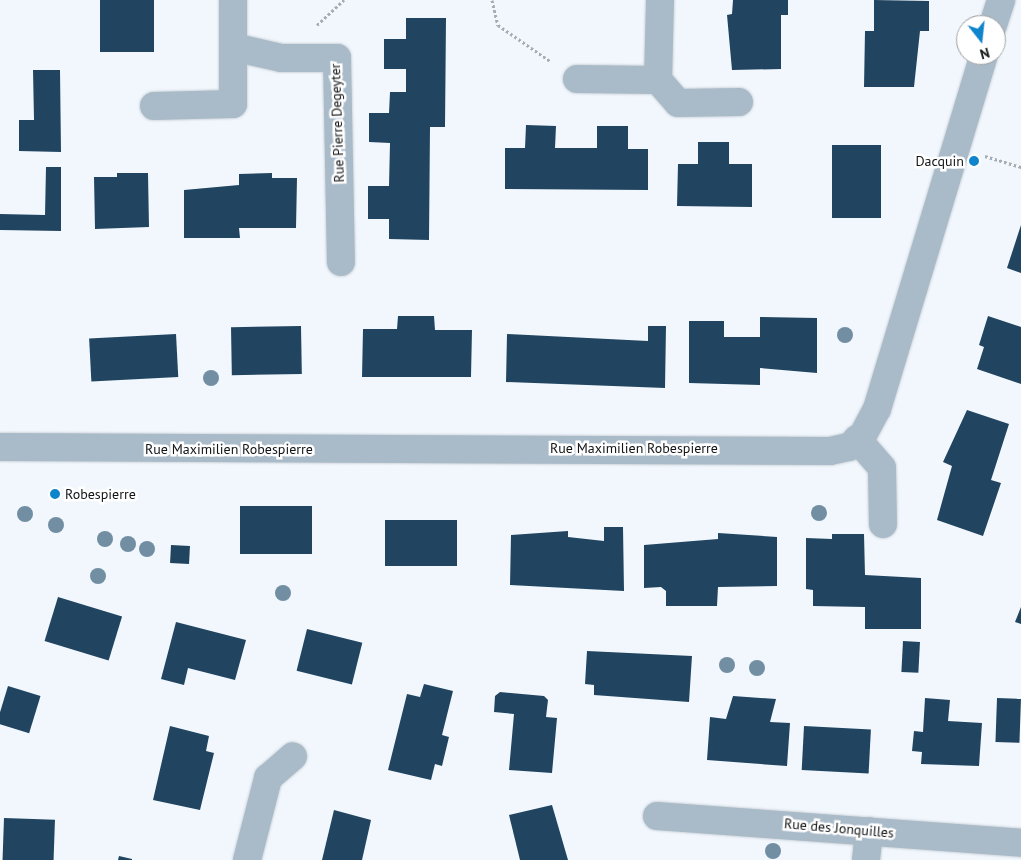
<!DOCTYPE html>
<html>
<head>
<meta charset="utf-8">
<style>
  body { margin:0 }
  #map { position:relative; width:1021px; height:860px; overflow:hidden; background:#f1f7fd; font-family:"PT Sans",sans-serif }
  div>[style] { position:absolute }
  .building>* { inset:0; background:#214561; transform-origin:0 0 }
  .path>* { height:3px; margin-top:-1.5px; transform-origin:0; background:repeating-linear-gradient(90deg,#a7acb0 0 2.5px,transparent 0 5px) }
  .roads { filter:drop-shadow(0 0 1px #cdd3d8) drop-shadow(0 0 1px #cdd3d8) }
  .minor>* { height:28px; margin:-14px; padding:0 14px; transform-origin:14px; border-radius:14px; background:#a9bac9 }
  .trees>* { width:16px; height:16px; margin:-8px; border-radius:50%; background:#728ea3 }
  .dots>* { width:14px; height:14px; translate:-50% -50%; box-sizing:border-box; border:2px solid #fff; border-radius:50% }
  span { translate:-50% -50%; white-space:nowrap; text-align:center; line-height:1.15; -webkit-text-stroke:5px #fff; paint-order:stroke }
  .street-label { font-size:14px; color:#121416 }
  .poi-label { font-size:14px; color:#121416 }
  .right { translate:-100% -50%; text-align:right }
  .left { translate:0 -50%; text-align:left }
  .north { position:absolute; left:956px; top:15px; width:50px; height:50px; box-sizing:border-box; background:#fff; border:1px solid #a0a1a2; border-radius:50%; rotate:164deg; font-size:14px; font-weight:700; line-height:20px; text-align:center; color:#121416 }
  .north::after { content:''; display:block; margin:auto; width:18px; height:22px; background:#0e84cd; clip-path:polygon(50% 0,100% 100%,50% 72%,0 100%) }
</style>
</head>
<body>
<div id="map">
  <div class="building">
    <i style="left:100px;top:0;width:54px;height:52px"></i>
    <i style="clip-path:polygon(733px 0,788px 0,788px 15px,781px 15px,781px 69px,732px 70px,727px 15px,732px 14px)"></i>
    <i style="clip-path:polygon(874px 0,929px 1px,929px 31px,920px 31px,914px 87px,864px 87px,865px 31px,874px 31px)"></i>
    <i style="clip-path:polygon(406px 18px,446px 18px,445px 127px,430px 127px,429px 240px,389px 239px,389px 219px,368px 219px,368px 186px,389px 186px,390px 143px,369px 142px,369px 113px,389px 113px,390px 92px,406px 92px,406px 69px,384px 69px,384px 39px,406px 39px)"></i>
    <i style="clip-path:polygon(33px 70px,60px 70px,61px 152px,19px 151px,19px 120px,34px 120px)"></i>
    <i style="clip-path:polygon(526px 125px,556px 126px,555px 148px,597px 148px,597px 126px,628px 126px,628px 149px,648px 149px,648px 190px,505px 189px,505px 148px,525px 148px)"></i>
    <i style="clip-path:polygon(698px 142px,729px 142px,729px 164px,752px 164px,752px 207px,677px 206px,678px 164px,698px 164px)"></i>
    <i style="left:832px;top:145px;width:49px;height:73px"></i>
    <i style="clip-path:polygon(46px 167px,61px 167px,61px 231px,0 230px,0 214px,45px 215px)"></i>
    <i style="clip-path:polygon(117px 173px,148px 173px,149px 227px,95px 229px,94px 177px,117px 177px)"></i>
    <i style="clip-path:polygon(272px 173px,272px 178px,297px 178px,296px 228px,239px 228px,240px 238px,184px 238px,184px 190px,239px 185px,239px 174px)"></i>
    <i style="clip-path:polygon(1021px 225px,1021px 273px,1007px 268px)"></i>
    <i style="clip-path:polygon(398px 316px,434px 316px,435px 330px,472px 330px,471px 377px,362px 377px,363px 329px,397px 329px)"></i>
    <i style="clip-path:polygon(988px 316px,1021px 327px,1021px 384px,977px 369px,984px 347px,979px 345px)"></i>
    <i style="clip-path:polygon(760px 317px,817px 318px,817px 373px,760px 368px,760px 385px,689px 383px,689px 321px,724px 321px,724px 337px,760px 337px)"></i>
    <i style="left:301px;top:326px;width:48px;height:70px;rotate:89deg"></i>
    <i style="clip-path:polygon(648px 326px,666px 326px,665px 388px,506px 382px,507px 334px,648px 341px)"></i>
    <i style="left:176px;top:334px;width:43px;height:87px;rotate:87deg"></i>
    <i style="clip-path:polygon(967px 410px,1009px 424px,991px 480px,1001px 483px,983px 536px,937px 520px,952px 466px,943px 462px)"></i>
    <i style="left:312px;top:506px;width:48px;height:72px;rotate:90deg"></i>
    <i style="left:457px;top:520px;width:46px;height:72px;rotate:90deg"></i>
    <i style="clip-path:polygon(604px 527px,623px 527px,624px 591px,510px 585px,511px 535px,568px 531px,568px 537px,604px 541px)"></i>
    <i style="clip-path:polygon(718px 533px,777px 537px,777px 586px,718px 587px,717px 606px,666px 606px,666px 591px,661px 587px,644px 588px,644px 545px,718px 539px)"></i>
    <i style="clip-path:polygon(832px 534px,864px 534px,865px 575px,921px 578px,921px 629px,865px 629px,865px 607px,813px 606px,813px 590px,806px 589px,806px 538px,832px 539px)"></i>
    <i style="left:171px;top:545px;width:19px;height:18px;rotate:3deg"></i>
    <i style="left:58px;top:597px;width:67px;height:46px;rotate:17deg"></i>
    <i style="clip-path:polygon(1021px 607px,1021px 624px,1015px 622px)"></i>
    <i style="clip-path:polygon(176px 622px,246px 640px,235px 680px,188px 668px,184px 685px,161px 679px)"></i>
    <i style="left:307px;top:629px;width:57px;height:43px;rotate:14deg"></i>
    <i style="left:903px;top:641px;width:17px;height:31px;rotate:3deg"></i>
    <i style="clip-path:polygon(587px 651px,692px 656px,689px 702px,594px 695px,594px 685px,585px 684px)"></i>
    <i style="clip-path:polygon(424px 684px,453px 691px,442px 735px,449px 737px,442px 766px,435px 764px,431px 780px,388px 770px,407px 694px,420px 697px)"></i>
    <i style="left:8px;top:686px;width:34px;height:39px;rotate:17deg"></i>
    <i style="clip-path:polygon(500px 692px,544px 696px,548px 700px,546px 717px,557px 718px,552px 773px,509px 770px,514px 714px,494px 712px,495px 696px)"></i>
    <i style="clip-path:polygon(733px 696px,776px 699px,770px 722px,790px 723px,787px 766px,707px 760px,710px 717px,726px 719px)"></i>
    <i style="clip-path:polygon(925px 698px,950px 700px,948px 721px,982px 723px,979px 766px,921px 764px,922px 752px,912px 751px,914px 731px,923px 732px)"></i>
    <i style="left:997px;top:698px;width:24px;height:44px;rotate:2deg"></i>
    <i style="clip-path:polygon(170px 726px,209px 736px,206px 751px,214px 753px,200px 810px,153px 800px)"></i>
    <i style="left:804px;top:726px;width:67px;height:44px;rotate:3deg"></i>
    <i style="clip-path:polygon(552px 805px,568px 860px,520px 860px,509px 815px)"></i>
    <i style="clip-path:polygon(334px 810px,371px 820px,362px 860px,322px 860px)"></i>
    <i style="left:4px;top:818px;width:51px;height:42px;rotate:2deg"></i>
    <i style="clip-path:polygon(119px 856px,132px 859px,132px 860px,118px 860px)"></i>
  </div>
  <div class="path">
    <i style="left:492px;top:0;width:26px;rotate:77deg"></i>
    <i style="left:498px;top:25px;width:63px;rotate:34.7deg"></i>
    <i style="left:317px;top:25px;width:37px;rotate:-43deg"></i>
    <i style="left:985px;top:156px;width:38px;rotate:17deg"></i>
  </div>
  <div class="roads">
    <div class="minor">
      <i style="left:660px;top:0;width:80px;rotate:91.4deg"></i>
      <i style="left:658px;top:80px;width:30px;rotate:49deg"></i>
      <i style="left:678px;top:103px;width:61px;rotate:-0.9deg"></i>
      <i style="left:993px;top:25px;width:26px;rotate:-72deg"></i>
      <i style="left:233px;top:47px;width:49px;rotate:12.9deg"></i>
      <i style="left:281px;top:58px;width:56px"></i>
      <i style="left:337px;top:58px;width:204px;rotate:88.9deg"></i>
      <i style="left:577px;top:79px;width:81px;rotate:0.7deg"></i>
      <i style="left:154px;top:106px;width:79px;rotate:-1.5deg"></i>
      <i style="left:233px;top:104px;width:104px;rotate:-90deg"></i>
      <i style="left:857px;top:439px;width:38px;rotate:49deg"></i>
      <i style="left:882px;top:468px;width:56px;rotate:89deg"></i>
      <i style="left:0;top:447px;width:830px;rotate:0.28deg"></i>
      <i style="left:830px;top:451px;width:19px;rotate:-12deg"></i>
      <i style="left:849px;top:447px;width:18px;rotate:-41deg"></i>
      <i style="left:863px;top:435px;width:30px;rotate:-62deg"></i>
      <i style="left:877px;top:409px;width:370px;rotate:-73.2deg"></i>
      <i style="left:657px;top:816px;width:365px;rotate:4.2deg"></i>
      <i style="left:247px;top:860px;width:85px;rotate:-75.6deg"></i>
      <i style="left:268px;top:778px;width:33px;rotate:-41deg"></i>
      <i style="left:866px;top:860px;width:29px;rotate:-84deg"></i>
    </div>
  </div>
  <div class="trees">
    <i style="left:845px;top:335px"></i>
    <i style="left:211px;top:378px"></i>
    <i style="left:819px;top:513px"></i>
    <i style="left:25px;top:514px"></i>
    <i style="left:56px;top:525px"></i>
    <i style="left:105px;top:539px"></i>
    <i style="left:128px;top:544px"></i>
    <i style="left:147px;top:549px"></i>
    <i style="left:98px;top:576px"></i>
    <i style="left:283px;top:593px"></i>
    <i style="left:727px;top:665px"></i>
    <i style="left:757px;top:668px"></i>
    <i style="left:773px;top:851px"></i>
  </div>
  <div class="dots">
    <i style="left:974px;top:161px;background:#0e84cd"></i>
    <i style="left:55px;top:494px;background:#0e84cd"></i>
  </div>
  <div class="street-label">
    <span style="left:337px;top:123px;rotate:-92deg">Rue Pierre Degeyter</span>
    <span style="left:634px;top:448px">Rue Maximilien Robespierre</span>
    <span style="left:229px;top:449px">Rue Maximilien Robespierre</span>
    <span style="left:839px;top:828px;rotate:5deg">Rue des Jonquilles</span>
  </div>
  <div class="poi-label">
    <span class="right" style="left:964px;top:161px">Dacquin</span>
    <span class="left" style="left:65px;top:494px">Robespierre</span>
  </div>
  <div class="north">N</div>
</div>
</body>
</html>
